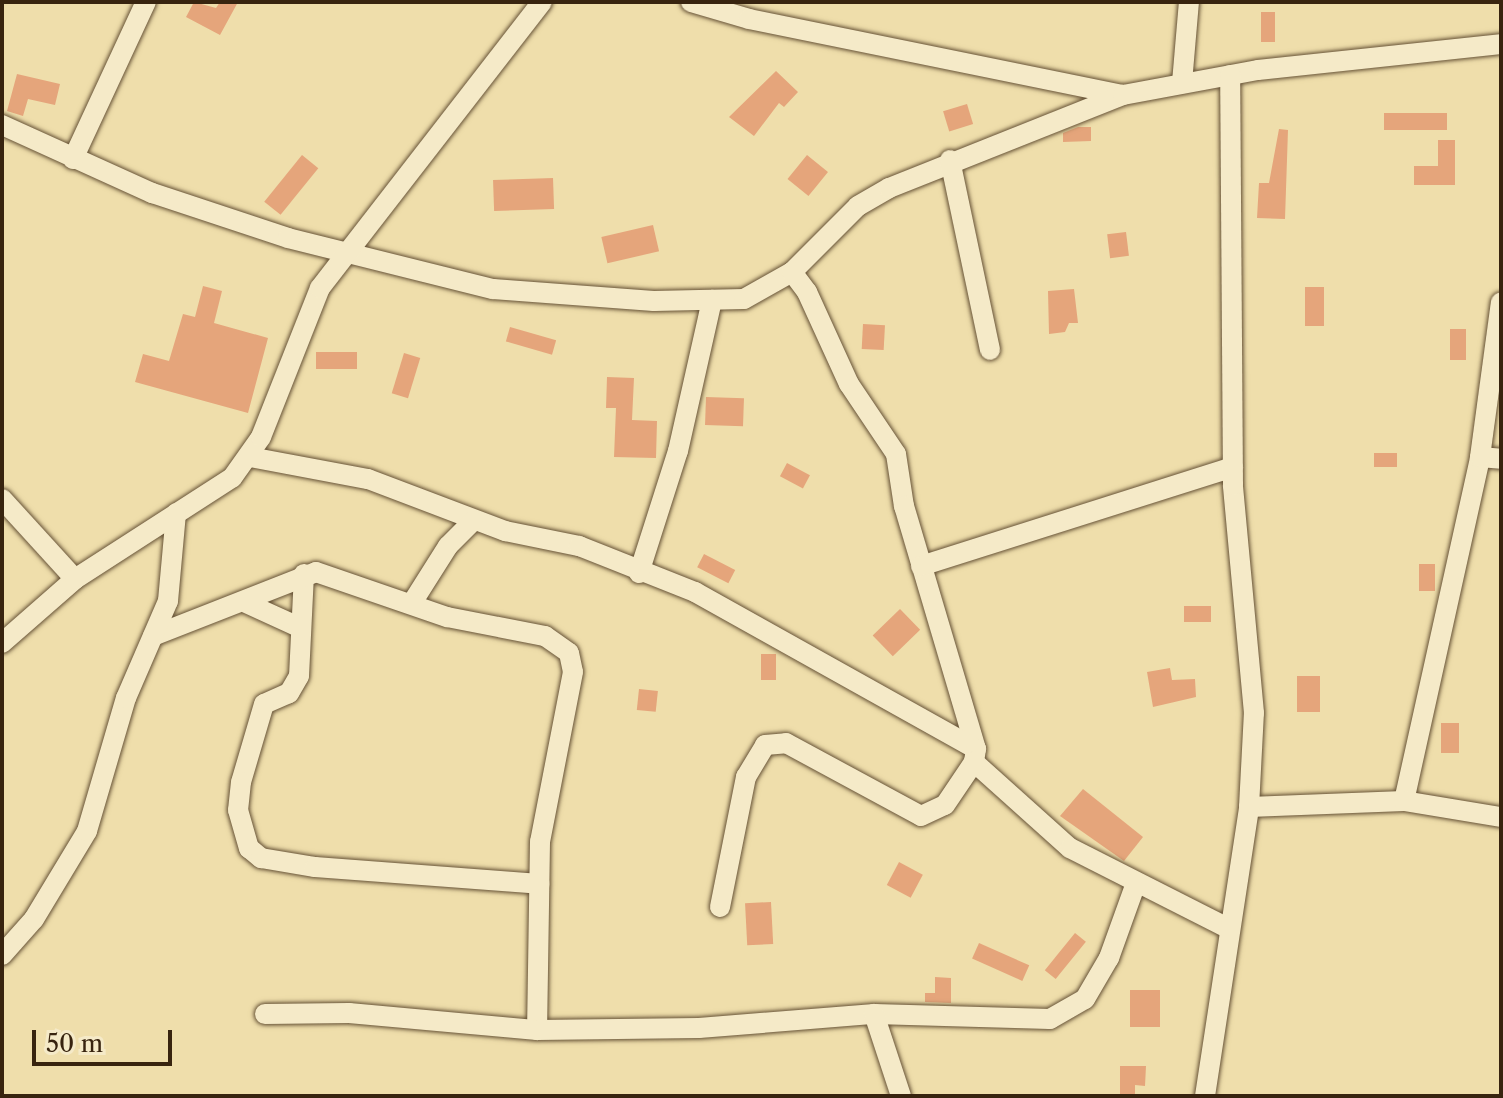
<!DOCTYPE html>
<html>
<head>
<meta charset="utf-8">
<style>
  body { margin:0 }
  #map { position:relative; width:1503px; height:1098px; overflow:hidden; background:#efdeab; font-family:"Libre Caslon Text",serif }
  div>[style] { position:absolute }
  .building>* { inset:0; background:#e5a57b; transform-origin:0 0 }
  .roads { filter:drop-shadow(0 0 2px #665236) drop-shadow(0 0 2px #665236) }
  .street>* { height:20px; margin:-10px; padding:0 10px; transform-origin:10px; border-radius:10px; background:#f5eac8 }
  span { translate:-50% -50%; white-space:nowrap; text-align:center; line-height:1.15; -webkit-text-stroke:6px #f5eac8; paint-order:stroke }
  .frame { position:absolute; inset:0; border:4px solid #38240f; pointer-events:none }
  .scale { position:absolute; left:32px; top:1030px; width:140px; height:36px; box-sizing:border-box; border:4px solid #38240f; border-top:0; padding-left:10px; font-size:24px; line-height:28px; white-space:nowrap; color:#38240f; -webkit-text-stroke:6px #f5eac8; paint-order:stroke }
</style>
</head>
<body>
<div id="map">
  <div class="building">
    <i style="clip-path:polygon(194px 2px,216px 8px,220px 2px,238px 2px,220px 35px,186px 17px)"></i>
    <i style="left:1261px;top:12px;width:14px;height:30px"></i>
    <i style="clip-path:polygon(776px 71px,798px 92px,784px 107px,779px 103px,754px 136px,729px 117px)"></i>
    <i style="clip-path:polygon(17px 74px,60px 84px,55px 105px,28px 99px,23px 116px,7px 111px)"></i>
    <i style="left:967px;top:104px;width:21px;height:25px;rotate:73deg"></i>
    <i style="left:1384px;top:113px;width:63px;height:17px"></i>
    <i style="clip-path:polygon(1078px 127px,1091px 127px,1091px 141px,1063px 142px,1063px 133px)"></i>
    <i style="clip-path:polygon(1279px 129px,1288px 130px,1285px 219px,1257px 218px,1259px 183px,1269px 183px)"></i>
    <i style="clip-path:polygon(1438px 140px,1455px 140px,1455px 185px,1414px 185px,1414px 166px,1438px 166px)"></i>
    <i style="left:302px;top:155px;width:21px;height:60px;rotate:39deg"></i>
    <i style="left:807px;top:155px;width:27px;height:31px;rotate:39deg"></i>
    <i style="left:553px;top:178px;width:31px;height:60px;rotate:88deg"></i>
    <i style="left:653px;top:225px;width:27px;height:53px;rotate:77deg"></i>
    <i style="left:1126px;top:232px;width:24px;height:19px;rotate:83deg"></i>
    <i style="clip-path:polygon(203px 286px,222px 291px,214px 323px,268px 338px,248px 413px,135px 382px,143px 354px,169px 361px,183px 314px,195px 317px)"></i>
    <i style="left:1305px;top:287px;width:19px;height:39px"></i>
    <i style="clip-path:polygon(1074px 289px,1078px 323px,1069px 323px,1065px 332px,1049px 334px,1048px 291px)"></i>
    <i style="left:863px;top:324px;width:22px;height:25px;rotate:3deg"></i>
    <i style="left:510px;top:327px;width:48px;height:15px;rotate:16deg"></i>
    <i style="left:1450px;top:329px;width:16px;height:31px"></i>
    <i style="left:316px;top:352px;width:41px;height:17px"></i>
    <i style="left:404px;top:353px;width:17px;height:42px;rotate:17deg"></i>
    <i style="clip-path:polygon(607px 377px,634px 378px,632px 420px,657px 421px,656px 458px,614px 457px,616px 408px,606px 408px)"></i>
    <i style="left:706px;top:397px;width:38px;height:28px;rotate:2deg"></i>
    <i style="left:1374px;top:453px;width:23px;height:14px"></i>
    <i style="left:787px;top:463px;width:26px;height:15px;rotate:28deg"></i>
    <i style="left:704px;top:554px;width:35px;height:15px;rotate:27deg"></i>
    <i style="left:1419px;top:564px;width:16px;height:27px"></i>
    <i style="left:1211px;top:606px;width:16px;height:27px;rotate:90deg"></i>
    <i style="left:900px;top:609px;width:29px;height:38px;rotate:46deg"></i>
    <i style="left:761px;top:654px;width:15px;height:26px"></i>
    <i style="clip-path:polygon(1170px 668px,1172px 680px,1195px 679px,1196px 697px,1153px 707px,1147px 672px)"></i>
    <i style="left:1297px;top:676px;width:23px;height:36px"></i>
    <i style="left:639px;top:689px;width:19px;height:21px;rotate:6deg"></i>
    <i style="left:1441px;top:723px;width:18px;height:30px"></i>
    <i style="clip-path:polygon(1083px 789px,1143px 837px,1124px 861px,1060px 816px)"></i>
    <i style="left:899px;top:862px;width:27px;height:26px;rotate:28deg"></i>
    <i style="left:771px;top:902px;width:42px;height:26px;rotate:87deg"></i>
    <i style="left:1075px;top:933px;width:14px;height:48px;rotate:39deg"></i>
    <i style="left:979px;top:943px;width:55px;height:17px;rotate:24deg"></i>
    <i style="clip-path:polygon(935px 977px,951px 978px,951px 1003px,925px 1002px,925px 993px,935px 993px)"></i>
    <i style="left:1130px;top:990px;width:30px;height:37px"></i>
    <i style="clip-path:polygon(1120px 1066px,1146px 1066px,1145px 1086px,1135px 1085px,1135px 1095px,1120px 1095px)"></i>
  </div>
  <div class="roads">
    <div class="street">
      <i style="left:691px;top:2px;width:60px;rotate:16.3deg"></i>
      <i style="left:749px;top:19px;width:380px;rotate:11.5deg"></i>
      <i style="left:1182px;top:83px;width:81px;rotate:-85.1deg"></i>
      <i style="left:2px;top:125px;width:165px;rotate:24.4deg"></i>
      <i style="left:152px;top:193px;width:143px;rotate:18.3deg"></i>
      <i style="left:288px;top:238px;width:211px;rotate:14deg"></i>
      <i style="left:493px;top:289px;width:161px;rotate:4.3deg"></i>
      <i style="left:654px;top:301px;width:90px;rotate:-1.3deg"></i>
      <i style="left:744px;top:299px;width:55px;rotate:-29.4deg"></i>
      <i style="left:792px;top:272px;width:93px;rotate:-45deg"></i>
      <i style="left:858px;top:206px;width:36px;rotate:-30deg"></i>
      <i style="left:889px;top:188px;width:252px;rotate:-21.7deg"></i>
      <i style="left:1123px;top:95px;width:137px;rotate:-10.5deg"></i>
      <i style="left:1258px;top:70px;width:244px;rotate:-6.1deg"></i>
      <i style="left:73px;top:159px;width:173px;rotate:-65.1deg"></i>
      <i style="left:950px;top:160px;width:194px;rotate:78.1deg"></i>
      <i style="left:792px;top:272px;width:25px;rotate:53deg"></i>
      <i style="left:807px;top:292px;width:101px;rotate:65.5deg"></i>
      <i style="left:849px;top:384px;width:84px;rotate:56.1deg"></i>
      <i style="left:896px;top:454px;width:53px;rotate:81.3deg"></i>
      <i style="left:904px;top:506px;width:253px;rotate:73.5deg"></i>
      <i style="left:250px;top:457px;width:120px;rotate:10.6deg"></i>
      <i style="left:368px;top:479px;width:147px;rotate:20.8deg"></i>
      <i style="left:505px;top:531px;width:76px;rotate:11.5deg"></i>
      <i style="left:579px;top:546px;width:125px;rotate:21.6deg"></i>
      <i style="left:695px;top:592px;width:322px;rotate:29.2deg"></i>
      <i style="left:976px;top:749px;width:13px;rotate:99deg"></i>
      <i style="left:974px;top:762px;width:129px;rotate:41.9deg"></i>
      <i style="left:1070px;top:848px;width:179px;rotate:26.9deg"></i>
      <i style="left:1480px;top:457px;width:21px;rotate:5deg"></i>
      <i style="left:2px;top:499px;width:108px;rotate:47.6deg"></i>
      <i style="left:921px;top:566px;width:327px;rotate:-17.6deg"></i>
      <i style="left:639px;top:573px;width:128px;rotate:-72.3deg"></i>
      <i style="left:678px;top:451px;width:155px;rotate:-77.3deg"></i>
      <i style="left:304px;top:574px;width:102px;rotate:92.8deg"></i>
      <i style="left:299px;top:676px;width:20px;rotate:120deg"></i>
      <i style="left:289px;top:693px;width:27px;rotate:156deg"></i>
      <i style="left:264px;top:704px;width:81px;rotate:106.4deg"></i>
      <i style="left:241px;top:782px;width:28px;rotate:96deg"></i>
      <i style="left:238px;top:810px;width:40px;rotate:74deg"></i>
      <i style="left:249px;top:848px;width:16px;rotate:40deg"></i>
      <i style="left:261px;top:858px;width:55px;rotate:9.5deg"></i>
      <i style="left:315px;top:867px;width:225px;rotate:4.3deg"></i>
      <i style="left:246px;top:603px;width:60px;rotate:24.4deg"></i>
      <i style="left:412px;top:603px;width:67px;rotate:-57.7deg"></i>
      <i style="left:448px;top:546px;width:35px;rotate:-45deg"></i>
      <i style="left:153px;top:636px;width:175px;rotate:-21.4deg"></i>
      <i style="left:316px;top:572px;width:139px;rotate:19deg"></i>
      <i style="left:447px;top:617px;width:100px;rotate:11deg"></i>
      <i style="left:545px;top:636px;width:29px;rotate:35deg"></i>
      <i style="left:569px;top:653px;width:19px;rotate:78deg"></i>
      <i style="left:573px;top:672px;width:173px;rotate:101deg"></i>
      <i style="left:540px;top:842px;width:188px;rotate:90.9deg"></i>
      <i style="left:2px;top:643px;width:97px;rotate:-41.2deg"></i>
      <i style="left:75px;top:579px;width:187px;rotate:-32.8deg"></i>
      <i style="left:232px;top:478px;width:50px;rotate:-54.7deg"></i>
      <i style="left:261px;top:437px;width:160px;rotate:-68.4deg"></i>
      <i style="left:320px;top:288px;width:362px;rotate:-52.2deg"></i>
      <i style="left:1404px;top:801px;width:352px;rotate:-77.5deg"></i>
      <i style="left:1480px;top:457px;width:156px;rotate:-82.3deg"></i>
      <i style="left:1249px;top:807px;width:155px;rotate:-2.2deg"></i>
      <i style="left:1404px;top:801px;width:98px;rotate:9.4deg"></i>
      <i style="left:720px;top:907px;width:133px;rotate:-78.7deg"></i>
      <i style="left:746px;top:777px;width:37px;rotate:-59deg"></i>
      <i style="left:765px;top:745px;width:21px;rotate:-5deg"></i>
      <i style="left:786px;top:743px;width:153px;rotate:28.4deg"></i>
      <i style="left:921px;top:816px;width:26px;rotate:-25deg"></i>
      <i style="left:945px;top:805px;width:52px;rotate:-56deg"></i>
      <i style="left:2px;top:955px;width:48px;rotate:-48.4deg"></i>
      <i style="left:34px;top:919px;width:103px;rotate:-58.9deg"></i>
      <i style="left:87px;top:831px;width:139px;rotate:-73.7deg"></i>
      <i style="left:126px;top:698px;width:106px;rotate:-66.6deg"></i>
      <i style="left:168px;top:601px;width:88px;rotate:-84.8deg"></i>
      <i style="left:265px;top:1014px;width:84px;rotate:-0.7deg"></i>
      <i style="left:349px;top:1013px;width:189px;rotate:5.2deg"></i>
      <i style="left:537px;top:1030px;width:162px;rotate:-0.7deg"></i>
      <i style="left:699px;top:1028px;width:176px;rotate:-4.6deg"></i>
      <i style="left:874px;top:1014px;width:176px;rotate:1.6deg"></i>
      <i style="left:1050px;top:1019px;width:40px;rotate:-29.7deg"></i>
      <i style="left:1085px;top:999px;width:48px;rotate:-59.7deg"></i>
      <i style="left:1109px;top:958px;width:80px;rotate:-70.2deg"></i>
      <i style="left:874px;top:1014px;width:86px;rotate:71.8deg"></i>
      <i style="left:1205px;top:1096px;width:292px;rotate:-81.3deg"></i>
      <i style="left:1249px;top:807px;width:94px;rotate:-87deg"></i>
      <i style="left:1254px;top:713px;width:229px;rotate:-95.3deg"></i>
      <i style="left:1233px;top:485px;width:410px;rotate:-90.4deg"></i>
    </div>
  </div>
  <div class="frame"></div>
  <div class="scale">50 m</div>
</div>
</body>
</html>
